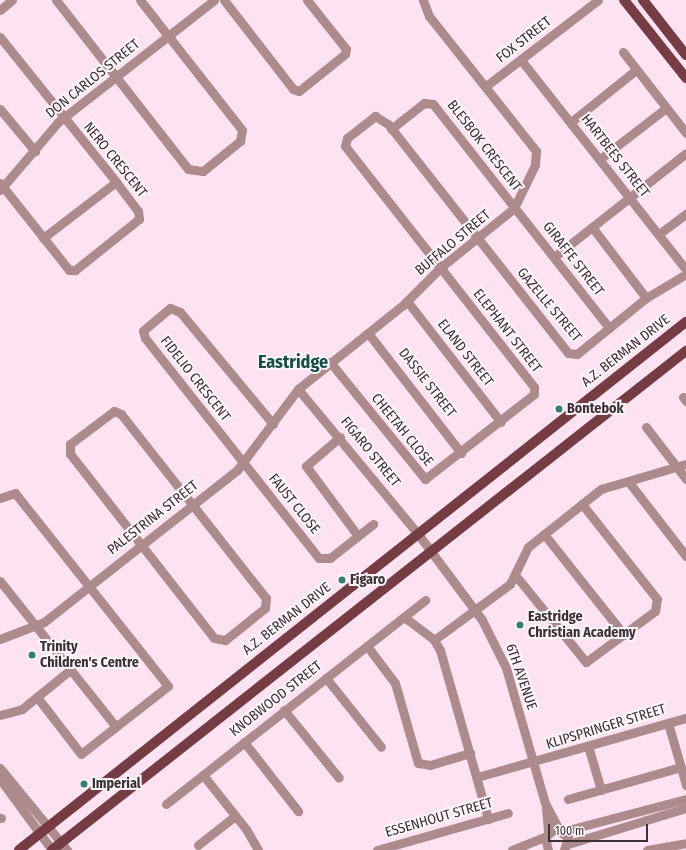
<!DOCTYPE html>
<html>
<head>
<meta charset="utf-8">
<style>
  body { margin:0 }
  #map { position:relative; width:686px; height:850px; overflow:hidden; background:#fde2f2; font-family:"Fira Sans Condensed",sans-serif }
  div>[style] { position:absolute }
  .minor>* { height:9px; margin:-4.5px; padding:0 4.5px; transform-origin:4.5px; border-radius:4.5px; background:#ad8b8d }
  .major>* { height:10px; margin:-5px; padding:0 5px; transform-origin:5px; border-radius:5px; background:#753c43 }
  .dots>* { width:11px; height:11px; translate:-50% -50%; box-sizing:border-box; border:2px solid #fcf6f9; border-radius:50% }
  span { translate:-50% -50%; white-space:nowrap; text-align:center; line-height:1.15; -webkit-text-stroke:4px #fcf6f9; paint-order:stroke }
  .street-label { font-size:14px; color:#3b3137 }
  .poi-label { font-size:14px; color:#3b3137; font-weight:700 }
  .left { translate:0 -50%; text-align:left }
  .district-label { font-size:18px; color:#154f48; font-weight:700 }
  .scale { position:absolute; left:548px; top:824px; width:100px; height:18px; box-sizing:border-box; border:2px solid #3b3137; border-top:0; padding-left:5px; font-size:12px; line-height:14px; white-space:nowrap; color:#3b3137; -webkit-text-stroke:3px #fcf6f9; paint-order:stroke }
</style>
</head>
<body>
<div id="map">
  <div class="minor">
    <i style="left:56px;top:0;width:214px;rotate:52deg"></i>
    <i style="left:188px;top:169px;width:15px;rotate:8deg"></i>
    <i style="left:203px;top:171px;width:48px;rotate:-39deg"></i>
    <i style="left:240px;top:141px;width:11px;rotate:-80deg"></i>
    <i style="left:242px;top:130px;width:165px;rotate:-128.1deg"></i>
    <i style="left:224px;top:0;width:113px;rotate:52.2deg"></i>
    <i style="left:293px;top:89px;width:6px;rotate:18deg"></i>
    <i style="left:299px;top:91px;width:59px;rotate:-38.8deg"></i>
    <i style="left:345px;top:54px;width:5px;rotate:-79deg"></i>
    <i style="left:346px;top:49px;width:63px;rotate:-128.5deg"></i>
    <i style="left:0;top:10px;width:16px;rotate:-40deg"></i>
    <i style="left:0;top:37px;width:186px;rotate:51.3deg"></i>
    <i style="left:116px;top:182px;width:36px;rotate:53deg"></i>
    <i style="left:138px;top:211px;width:8px;rotate:83deg"></i>
    <i style="left:139px;top:219px;width:82px;rotate:141.4deg"></i>
    <i style="left:75px;top:270px;width:6px;rotate:180deg"></i>
    <i style="left:69px;top:270px;width:111px;rotate:-128.4deg"></i>
    <i style="left:623px;top:52px;width:103px;rotate:52.1deg"></i>
    <i style="left:521px;top:60px;width:267px;rotate:51.8deg"></i>
    <i style="left:486px;top:86px;width:141px;rotate:-37.5deg"></i>
    <i style="left:0;top:109px;width:55px;rotate:50.2deg"></i>
    <i style="left:571px;top:122px;width:83px;rotate:-38.7deg"></i>
    <i style="left:391px;top:129px;width:42px;rotate:-38.2deg"></i>
    <i style="left:424px;top:103px;width:9px;rotate:6deg"></i>
    <i style="left:433px;top:104px;width:285px;rotate:51.8deg"></i>
    <i style="left:600px;top:159px;width:83px;rotate:-37.7deg"></i>
    <i style="left:0;top:190px;width:89px;rotate:-49.5deg"></i>
    <i style="left:58px;top:122px;width:198px;rotate:-38deg"></i>
    <i style="left:592px;top:227px;width:89px;rotate:52.7deg"></i>
    <i style="left:659px;top:234px;width:34px;rotate:-37deg"></i>
    <i style="left:43px;top:238px;width:92px;rotate:-37.5deg"></i>
    <i style="left:554px;top:257px;width:168px;rotate:-38.2deg"></i>
    <i style="left:407px;top:301px;width:153px;rotate:52.2deg"></i>
    <i style="left:368px;top:333px;width:152px;rotate:52.2deg"></i>
    <i style="left:330px;top:362px;width:151px;rotate:50.9deg"></i>
    <i style="left:425px;top:479px;width:138px;rotate:-37.9deg"></i>
    <i style="left:534px;top:394px;width:7px;rotate:-90deg"></i>
    <i style="left:534px;top:387px;width:306px;rotate:-128.1deg"></i>
    <i style="left:345px;top:146px;width:8px;rotate:-76deg"></i>
    <i style="left:347px;top:138px;width:36px;rotate:-38deg"></i>
    <i style="left:375px;top:116px;width:15px;rotate:32deg"></i>
    <i style="left:388px;top:124px;width:291px;rotate:51.8deg"></i>
    <i style="left:568px;top:353px;width:9px;rotate:6deg"></i>
    <i style="left:577px;top:354px;width:89px;rotate:-39.1deg"></i>
    <i style="left:646px;top:298px;width:47px;rotate:-31deg"></i>
    <i style="left:298px;top:389px;width:188px;rotate:50.4deg"></i>
    <i style="left:418px;top:534px;width:107px;rotate:53.3deg"></i>
    <i style="left:482px;top:620px;width:54px;rotate:63.4deg"></i>
    <i style="left:506px;top:668px;width:141px;rotate:73.9deg"></i>
    <i style="left:545px;top:803px;width:30px;rotate:62deg"></i>
    <i style="left:683px;top:397px;width:5px;rotate:53deg"></i>
    <i style="left:114px;top:411px;width:8px;rotate:23deg"></i>
    <i style="left:121px;top:414px;width:234px;rotate:51.8deg"></i>
    <i style="left:266px;top:598px;width:10px;rotate:96deg"></i>
    <i style="left:265px;top:608px;width:51px;rotate:141.3deg"></i>
    <i style="left:225px;top:640px;width:11px;rotate:-170deg"></i>
    <i style="left:214px;top:638px;width:234px;rotate:-128deg"></i>
    <i style="left:70px;top:454px;width:10px;rotate:-90deg"></i>
    <i style="left:70px;top:444px;width:55px;rotate:-36.9deg"></i>
    <i style="left:273px;top:424px;width:146px;rotate:-129.7deg"></i>
    <i style="left:180px;top:312px;width:11px;rotate:-158deg"></i>
    <i style="left:170px;top:308px;width:35px;rotate:140deg"></i>
    <i style="left:143px;top:331px;width:7px;rotate:74deg"></i>
    <i style="left:145px;top:338px;width:280px;rotate:51.7deg"></i>
    <i style="left:319px;top:558px;width:11px"></i>
    <i style="left:330px;top:558px;width:55px;rotate:-38.3deg"></i>
    <i style="left:646px;top:427px;width:66px;rotate:52.4deg"></i>
    <i style="left:340px;top:437px;width:45px;rotate:139.5deg"></i>
    <i style="left:306px;top:466px;width:87px;rotate:53.4deg"></i>
    <i style="left:628px;top:481px;width:95px;rotate:52.3deg"></i>
    <i style="left:0;top:498px;width:16px;rotate:-18deg"></i>
    <i style="left:15px;top:493px;width:246px;rotate:51.6deg"></i>
    <i style="left:168px;top:686px;width:110px;rotate:142deg"></i>
    <i style="left:81px;top:754px;width:72px;rotate:-127.7deg"></i>
    <i style="left:544px;top:534px;width:129px;rotate:51.6deg"></i>
    <i style="left:516px;top:576px;width:111px;rotate:50.9deg"></i>
    <i style="left:586px;top:662px;width:86px;rotate:-36.5deg"></i>
    <i style="left:655px;top:611px;width:12px;rotate:-81deg"></i>
    <i style="left:657px;top:599px;width:121px;rotate:-128.3deg"></i>
    <i style="left:0;top:581px;width:186px;rotate:51.5deg"></i>
    <i style="left:404px;top:617px;width:38px;rotate:37deg"></i>
    <i style="left:434px;top:640px;width:12px;rotate:59deg"></i>
    <i style="left:440px;top:650px;width:176px;rotate:74.1deg"></i>
    <i style="left:0;top:639px;width:47px;rotate:-21.1deg"></i>
    <i style="left:44px;top:622px;width:246px;rotate:-38.2deg"></i>
    <i style="left:237px;top:470px;width:101px;rotate:-53deg"></i>
    <i style="left:298px;top:389px;width:134px;rotate:-38.7deg"></i>
    <i style="left:403px;top:305px;width:52px;rotate:-45deg"></i>
    <i style="left:440px;top:268px;width:95px;rotate:-39deg"></i>
    <i style="left:514px;top:208px;width:48px;rotate:-64deg"></i>
    <i style="left:535px;top:165px;width:14px;rotate:-86deg"></i>
    <i style="left:536px;top:151px;width:172px;rotate:-128.4deg"></i>
    <i style="left:429px;top:16px;width:17px;rotate:-111deg"></i>
    <i style="left:434px;top:640px;width:94px;rotate:-36.4deg"></i>
    <i style="left:510px;top:584px;width:41px;rotate:-64.1deg"></i>
    <i style="left:528px;top:547px;width:93px;rotate:-38.5deg"></i>
    <i style="left:601px;top:489px;width:89px;rotate:-16.4deg"></i>
    <i style="left:367px;top:646px;width:46px;rotate:52.9deg"></i>
    <i style="left:395px;top:683px;width:83px;rotate:74deg"></i>
    <i style="left:418px;top:763px;width:12px;rotate:9deg"></i>
    <i style="left:430px;top:765px;width:42px;rotate:-16.7deg"></i>
    <i style="left:326px;top:678px;width:88px;rotate:51.4deg"></i>
    <i style="left:284px;top:710px;width:87px;rotate:51deg"></i>
    <i style="left:0;top:715px;width:23px;rotate:-15deg"></i>
    <i style="left:22px;top:709px;width:63px;rotate:-39.2deg"></i>
    <i style="left:668px;top:723px;width:65px;rotate:73.8deg"></i>
    <i style="left:244px;top:742px;width:88px;rotate:52deg"></i>
    <i style="left:588px;top:746px;width:46px;rotate:73.5deg"></i>
    <i style="left:0;top:768px;width:106px;rotate:50.7deg"></i>
    <i style="left:203px;top:775px;width:69px;rotate:51.5deg"></i>
    <i style="left:246px;top:829px;width:24px;rotate:60deg"></i>
    <i style="left:477px;top:777px;width:217px;rotate:-15.8deg"></i>
    <i style="left:0;top:779px;width:88px;rotate:53.8deg"></i>
    <i style="left:568px;top:799px;width:117px;rotate:-15.8deg"></i>
    <i style="left:166px;top:804px;width:330px;rotate:-38.2deg"></i>
    <i style="left:546px;top:808px;width:24px;rotate:85deg"></i>
    <i style="left:0;top:818px;width:1px"></i>
    <i style="left:564px;top:831px;width:126px;rotate:-14.7deg"></i>
    <i style="left:568px;top:844px;width:123px;rotate:-17deg"></i>
    <i style="left:198px;top:845px;width:47px;rotate:-38.1deg"></i>
    <i style="left:377px;top:850px;width:136px;rotate:-15.8deg"></i>
    <i style="left:512px;top:850px;width:35px;rotate:-22deg"></i>
    <i style="left:548px;top:850px;width:13px;rotate:-103deg"></i>
    <i style="left:545px;top:837px;width:13px;rotate:-39deg"></i>
    <i style="left:555px;top:829px;width:15px;rotate:32deg"></i>
    <i style="left:568px;top:837px;width:14px;rotate:107deg"></i>
    <i style="left:647px;top:850px;width:40px;rotate:-10deg"></i>
  </div>
  <div class="major">
    <i style="left:624px;top:0;width:100px;rotate:51.5deg"></i>
    <i style="left:643px;top:0;width:70px;rotate:52deg"></i>
    <i style="left:19px;top:850px;width:851px;rotate:-38.37deg"></i>
    <i style="left:52px;top:850px;width:807px;rotate:-38.21deg"></i>
  </div>
  <div class="dots">
    <i style="left:559px;top:409px;background:#377c72"></i>
    <i style="left:342px;top:580px;background:#377c72"></i>
    <i style="left:520px;top:625px;background:#377c72"></i>
    <i style="left:32px;top:655px;background:#377c72"></i>
    <i style="left:84px;top:784px;background:#377c72"></i>
  </div>
  <div class="street-label">
    <span style="left:524px;top:40px;rotate:-38deg">FOX STREET</span>
    <span style="left:93px;top:79px;rotate:-39deg">DON CARLOS STREET</span>
    <span style="left:484px;top:146px;rotate:52deg">BLESBOK CRESCENT</span>
    <span style="left:615px;top:156px;rotate:52deg">HARTBEES STREET</span>
    <span style="left:115px;top:160px;rotate:51deg">NERO CRESCENT</span>
    <span style="left:453px;top:243px;rotate:-40deg">BUFFALO STREET</span>
    <span style="left:573px;top:259px;rotate:52deg">GIRAFFE STREET</span>
    <span style="left:549px;top:305px;rotate:50deg">GAZELLE STREET</span>
    <span style="left:507px;top:331px;rotate:52deg">ELEPHANT STREET</span>
    <span style="left:626px;top:351px;rotate:-38deg">A.Z. BERMAN DRIVE</span>
    <span style="left:465px;top:353px;rotate:52deg">ELAND STREET</span>
    <span style="left:195px;top:379px;rotate:52deg">FIDELIO CRESCENT</span>
    <span style="left:427px;top:383px;rotate:52deg">DASSIE STREET</span>
    <span style="left:402px;top:430px;rotate:51deg">CHEETAH CLOSE</span>
    <span style="left:370px;top:452px;rotate:51deg">FIGARO STREET</span>
    <span style="left:294px;top:504px;rotate:51deg">FAUST CLOSE</span>
    <span style="left:153px;top:518px;rotate:-38deg">PALESTRINA STREET</span>
    <span style="left:287px;top:619px;rotate:-38deg">A.Z. BERMAN DRIVE</span>
    <span style="left:521px;top:677px;rotate:71deg">6TH AVENUE</span>
    <span style="left:276px;top:699px;rotate:-38deg">KNOBWOOD STREET</span>
    <span style="left:606px;top:727px;rotate:-17deg">KLIPSPRINGER STREET</span>
    <span style="left:439px;top:818px;rotate:-16deg">ESSENHOUT STREET</span>
  </div>
  <div class="poi-label">
    <span class="left" style="left:567px;top:409px">Bontebok</span>
    <span class="left" style="left:350px;top:580px">Figaro</span>
    <span class="left" style="left:528px;top:625px">Eastridge<br>Christian Academy</span>
    <span class="left" style="left:40px;top:655px">Trinity<br>Children's Centre</span>
    <span class="left" style="left:92px;top:784px">Imperial</span>
  </div>
  <div class="district-label">
    <span style="left:293px;top:362px">Eastridge</span>
  </div>
  <div class="scale">100 m</div>
</div>
</body>
</html>
